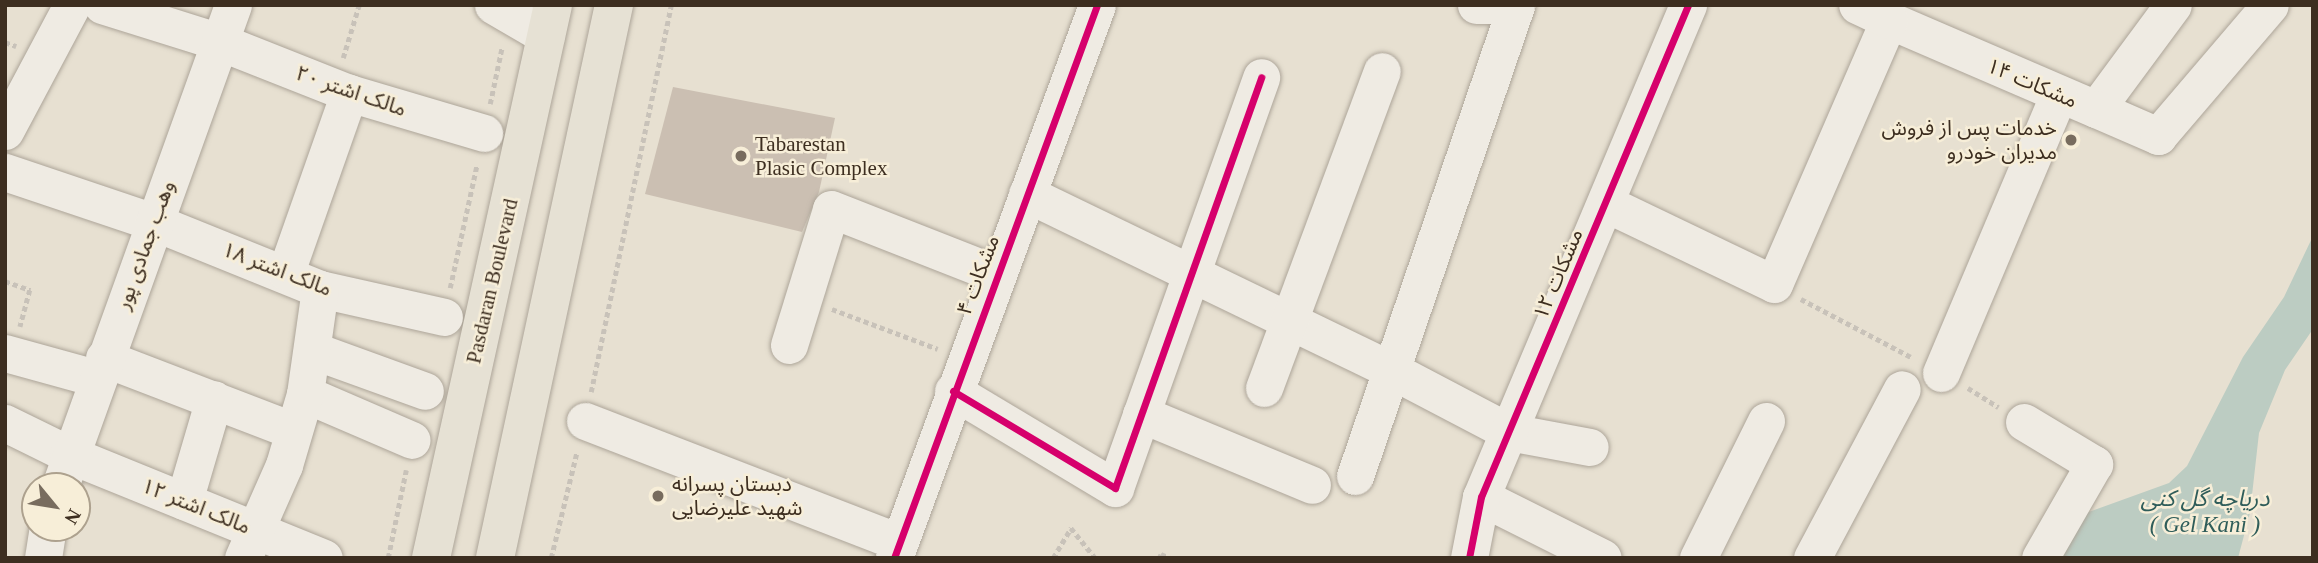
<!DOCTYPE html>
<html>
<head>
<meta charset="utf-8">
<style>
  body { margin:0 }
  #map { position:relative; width:2318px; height:563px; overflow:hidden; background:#e7e0d1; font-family:"Times New Roman","Noto Sans Arabic",serif }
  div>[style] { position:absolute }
  .water>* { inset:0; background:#bcccc2 }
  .building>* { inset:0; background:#cbbfb2 }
  .path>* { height:4.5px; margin-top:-2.25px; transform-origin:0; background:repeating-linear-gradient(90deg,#c8c2b9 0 5px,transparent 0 8.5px) }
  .roads { filter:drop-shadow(0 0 2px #ada599) drop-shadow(0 0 2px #ada599) }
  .minor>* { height:37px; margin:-18.5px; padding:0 18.5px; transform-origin:18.5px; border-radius:18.5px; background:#efebe3 }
  .major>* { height:38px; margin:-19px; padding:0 19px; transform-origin:19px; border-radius:19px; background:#e6e1d4 }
  .cycleway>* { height:7px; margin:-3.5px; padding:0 3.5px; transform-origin:3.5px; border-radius:3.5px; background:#d6006c }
  .dots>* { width:19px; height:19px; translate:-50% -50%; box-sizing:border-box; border:4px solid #f7eed8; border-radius:50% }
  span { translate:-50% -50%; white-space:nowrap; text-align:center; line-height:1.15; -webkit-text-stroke:5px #f7eed8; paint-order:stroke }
  .street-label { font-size:21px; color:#3d2e20 }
  .poi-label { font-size:21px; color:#3d2e20 }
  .right { translate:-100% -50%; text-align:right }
  .left { translate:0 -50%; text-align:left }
  .water-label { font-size:23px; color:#2f5d5a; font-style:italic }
  .frame { position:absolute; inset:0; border:7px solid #3d2e20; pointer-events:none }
  .north { position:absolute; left:21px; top:472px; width:70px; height:70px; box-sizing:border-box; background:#f7eed8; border:2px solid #ada18e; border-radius:50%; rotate:120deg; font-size:19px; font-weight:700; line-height:28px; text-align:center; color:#3d2e20 }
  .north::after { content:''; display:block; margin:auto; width:24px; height:32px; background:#786c5e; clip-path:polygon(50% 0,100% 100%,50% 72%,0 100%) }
</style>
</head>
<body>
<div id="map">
  <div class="water">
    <i style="clip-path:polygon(2313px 236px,2313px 329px,2285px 370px,2259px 433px,2250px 513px,2238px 558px,2055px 558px,2086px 513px,2169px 483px,2187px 466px,2243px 357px,2284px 297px)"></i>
  </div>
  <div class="building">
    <i style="clip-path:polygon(673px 87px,835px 118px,819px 192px,802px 232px,645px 194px)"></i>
  </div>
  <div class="path">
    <i style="left:5px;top:42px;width:12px;rotate:20deg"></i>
    <i style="left:343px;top:58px;width:55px;rotate:-73.2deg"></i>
    <i style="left:490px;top:104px;width:58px;rotate:-78.1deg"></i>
    <i style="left:5px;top:281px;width:27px;rotate:20deg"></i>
    <i style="left:30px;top:290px;width:38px;rotate:105deg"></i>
    <i style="left:450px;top:288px;width:127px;rotate:-77.7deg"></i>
    <i style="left:1801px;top:299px;width:124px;rotate:27.8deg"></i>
    <i style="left:832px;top:309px;width:113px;rotate:20.7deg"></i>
    <i style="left:1968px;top:388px;width:36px;rotate:32deg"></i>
    <i style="left:591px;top:392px;width:395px;rotate:-78.3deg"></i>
    <i style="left:388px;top:558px;width:90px;rotate:-78.4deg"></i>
    <i style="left:551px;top:558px;width:110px;rotate:-76.3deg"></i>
    <i style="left:1053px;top:558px;width:35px;rotate:-59deg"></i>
    <i style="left:1071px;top:528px;width:38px;rotate:51deg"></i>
    <i style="left:1159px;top:558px;width:4px;rotate:-63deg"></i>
    <i style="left:1161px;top:554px;width:10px;rotate:24deg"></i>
  </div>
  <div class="roads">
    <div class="minor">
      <i style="left:102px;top:5px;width:124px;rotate:17.4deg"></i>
      <i style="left:220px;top:42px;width:139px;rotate:21.6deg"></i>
      <i style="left:349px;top:93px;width:141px;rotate:16.5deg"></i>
      <i style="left:493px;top:5px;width:61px;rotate:30.3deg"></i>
      <i style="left:1476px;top:5px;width:39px"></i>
      <i style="left:1889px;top:20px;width:225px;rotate:23.3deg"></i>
      <i style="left:2096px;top:109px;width:129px;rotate:-53.5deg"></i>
      <i style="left:2096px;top:109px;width:68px;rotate:23.5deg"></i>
      <i style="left:2158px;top:136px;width:172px;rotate:-49.5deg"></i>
      <i style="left:5px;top:131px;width:143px;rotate:-62deg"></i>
      <i style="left:5px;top:172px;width:157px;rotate:18.6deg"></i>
      <i style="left:154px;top:222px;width:179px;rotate:22deg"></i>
      <i style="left:320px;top:289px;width:127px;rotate:12.7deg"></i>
      <i style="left:1027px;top:194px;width:407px;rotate:25.8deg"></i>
      <i style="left:1393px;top:371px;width:131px;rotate:27.7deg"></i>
      <i style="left:1509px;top:432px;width:82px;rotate:10.5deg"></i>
      <i style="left:1607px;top:204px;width:185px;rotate:25.6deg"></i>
      <i style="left:1774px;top:284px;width:288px;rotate:-66.5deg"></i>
      <i style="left:1889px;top:20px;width:35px;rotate:-155deg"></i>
      <i style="left:286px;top:272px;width:190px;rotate:-70.6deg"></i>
      <i style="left:789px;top:345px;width:142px;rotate:-72.8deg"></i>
      <i style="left:831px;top:209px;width:178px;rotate:21.4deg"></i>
      <i style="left:312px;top:350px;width:120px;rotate:19.9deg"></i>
      <i style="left:5px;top:353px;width:94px;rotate:15.4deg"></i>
      <i style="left:104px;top:358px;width:201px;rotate:21deg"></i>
      <i style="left:1941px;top:373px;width:301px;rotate:-67.1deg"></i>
      <i style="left:1264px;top:388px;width:338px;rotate:-69.6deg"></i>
      <i style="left:953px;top:391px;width:189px;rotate:30.9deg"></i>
      <i style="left:1115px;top:488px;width:436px;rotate:-70.4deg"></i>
      <i style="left:305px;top:394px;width:116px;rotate:23.3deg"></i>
      <i style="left:1141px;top:414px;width:185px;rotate:22.5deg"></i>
      <i style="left:585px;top:421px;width:337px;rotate:21.1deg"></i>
      <i style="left:2024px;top:422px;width:82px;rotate:31deg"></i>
      <i style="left:2094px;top:464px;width:108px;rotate:119.9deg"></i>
      <i style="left:5px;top:423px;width:70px;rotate:26.2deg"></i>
      <i style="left:68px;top:454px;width:276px;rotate:22.1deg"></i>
      <i style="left:1355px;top:476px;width:498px;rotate:-71.1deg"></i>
      <i style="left:60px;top:486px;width:511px;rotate:-70.22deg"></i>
      <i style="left:1481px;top:497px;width:136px;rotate:26.6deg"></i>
      <i style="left:184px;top:501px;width:106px;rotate:-73.6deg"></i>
      <i style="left:43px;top:558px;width:30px;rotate:-81deg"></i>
      <i style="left:243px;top:558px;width:102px;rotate:-66.2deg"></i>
      <i style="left:284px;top:465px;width:74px;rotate:-73.5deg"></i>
      <i style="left:305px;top:394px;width:106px;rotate:-81.9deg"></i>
      <i style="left:894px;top:558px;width:589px;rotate:-69.84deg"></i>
      <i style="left:1469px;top:558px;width:62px;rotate:-78.9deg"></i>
      <i style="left:1481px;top:497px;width:534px;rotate:-67.18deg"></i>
      <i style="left:1698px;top:558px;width:153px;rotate:-63.6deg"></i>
      <i style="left:1812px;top:558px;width:191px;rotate:-62deg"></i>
    </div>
    <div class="major">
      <i style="left:431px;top:558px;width:566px;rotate:-77.56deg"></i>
      <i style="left:495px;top:558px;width:566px;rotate:-77.86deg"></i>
    </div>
  </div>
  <div class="cycleway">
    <i style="left:953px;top:391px;width:189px;rotate:30.9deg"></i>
    <i style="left:1115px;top:488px;width:436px;rotate:-70.4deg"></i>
    <i style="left:894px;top:558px;width:589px;rotate:-69.84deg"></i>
    <i style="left:1469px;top:558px;width:62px;rotate:-78.9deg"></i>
    <i style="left:1481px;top:497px;width:534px;rotate:-67.18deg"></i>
  </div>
  <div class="dots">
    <i style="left:2071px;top:140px;background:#786c5e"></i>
    <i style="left:741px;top:156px;background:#786c5e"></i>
    <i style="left:658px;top:496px;background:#786c5e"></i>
  </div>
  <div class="street-label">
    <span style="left:2032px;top:83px;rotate:23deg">مشکات ۱۴</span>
    <span style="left:351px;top:91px;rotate:19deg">مالک اشتر ۲۰</span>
    <span style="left:145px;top:245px;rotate:-70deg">وهب جمادی پور</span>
    <span style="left:277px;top:269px;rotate:21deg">مالک اشتر ۱۸</span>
    <span style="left:1558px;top:274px;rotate:-67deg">مشکات ۱۲</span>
    <span style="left:978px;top:275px;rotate:-69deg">مشکات ۴</span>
    <span style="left:492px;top:281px;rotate:-77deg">Pasdaran Boulevard</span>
    <span style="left:196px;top:506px;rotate:22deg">مالک اشتر ۱۲</span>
  </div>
  <div class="poi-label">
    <span class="right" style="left:2057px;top:140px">خدمات پس از فروش<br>مدیران خودرو</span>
    <span class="left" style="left:755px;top:156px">Tabarestan<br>Plasic Complex</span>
    <span class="left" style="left:672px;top:496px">دبستان پسرانه<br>شهید علیرضایی</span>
  </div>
  <div class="water-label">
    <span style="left:2205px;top:512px">دریاچه گل کنی<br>( Gel Kani )</span>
  </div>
  <div class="frame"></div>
  <div class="north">N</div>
</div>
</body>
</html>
